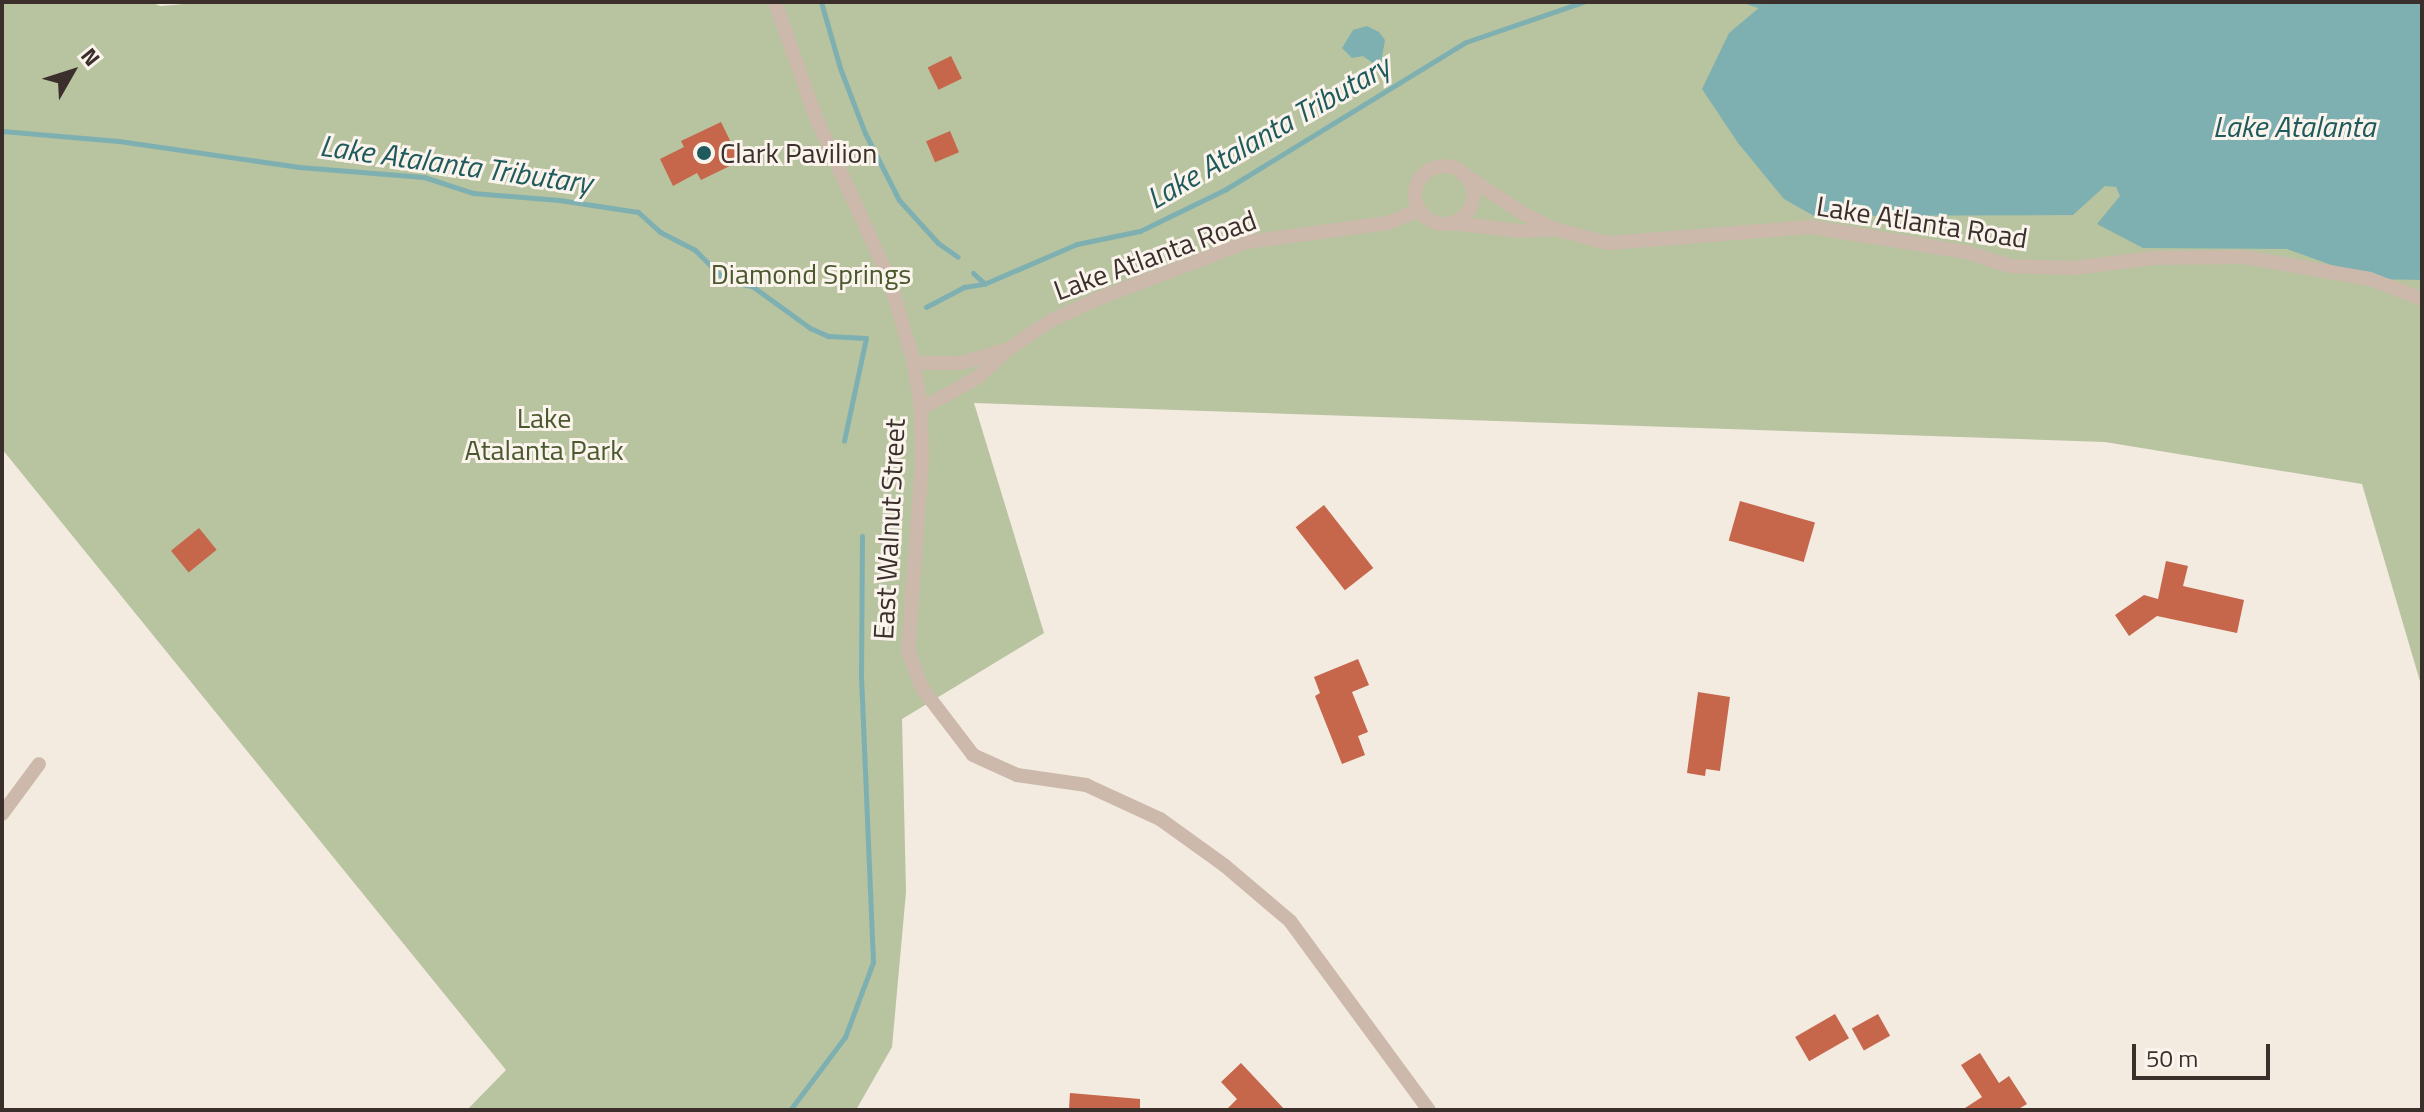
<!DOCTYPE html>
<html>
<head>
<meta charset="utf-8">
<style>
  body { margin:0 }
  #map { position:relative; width:2424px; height:1112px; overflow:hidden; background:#f3eae0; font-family:"Titillium Web",sans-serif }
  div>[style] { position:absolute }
  .green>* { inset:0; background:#b8c3a0 }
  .water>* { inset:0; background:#7fb0b1 }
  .stream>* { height:5px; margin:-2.5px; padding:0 2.5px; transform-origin:2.5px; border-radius:2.5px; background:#7fb0b1 }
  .building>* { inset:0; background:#c6664b; transform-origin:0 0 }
  .minor>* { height:14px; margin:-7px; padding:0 7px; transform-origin:7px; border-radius:7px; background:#ccb9ab }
  .minor>.ring { margin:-7px; padding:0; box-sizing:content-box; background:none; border:14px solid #ccb9ab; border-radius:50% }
  .dots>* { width:22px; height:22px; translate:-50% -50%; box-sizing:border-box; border:4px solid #fbf4ed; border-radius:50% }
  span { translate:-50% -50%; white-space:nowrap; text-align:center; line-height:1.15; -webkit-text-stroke:6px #fbf4ed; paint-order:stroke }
  .poi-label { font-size:28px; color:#3a2f2b }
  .left { translate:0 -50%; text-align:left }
  .street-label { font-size:28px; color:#3a2f2b }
  .park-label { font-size:28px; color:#4a582e }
  .water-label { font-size:30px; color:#1f5a5c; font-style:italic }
  .frame { position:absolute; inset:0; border:4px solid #3a2f2b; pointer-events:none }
  .north { position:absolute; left:32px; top:32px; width:80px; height:80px; -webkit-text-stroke:6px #fbf4ed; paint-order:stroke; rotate:51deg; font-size:22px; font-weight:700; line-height:32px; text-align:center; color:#3a2f2b }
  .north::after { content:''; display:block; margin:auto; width:28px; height:36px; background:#3a2f2b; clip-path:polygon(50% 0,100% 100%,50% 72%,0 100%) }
  .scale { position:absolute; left:2132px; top:1044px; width:138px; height:36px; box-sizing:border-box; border:4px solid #3a2f2b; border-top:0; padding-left:10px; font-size:24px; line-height:28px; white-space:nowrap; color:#3a2f2b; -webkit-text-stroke:6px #fbf4ed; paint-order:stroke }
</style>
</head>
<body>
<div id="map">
  <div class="green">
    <i style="clip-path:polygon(2px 2px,151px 2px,160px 6px,209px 2px,2422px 2px,2422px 688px,2362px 484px,2105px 442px,974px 403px,1044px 633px,902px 719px,906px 892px,892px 1047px,856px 1110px,467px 1110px,506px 1070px,2px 449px)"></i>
  </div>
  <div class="water">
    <i style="clip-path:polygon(1766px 2px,2422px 2px,2422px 280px,2370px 279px,2287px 249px,2143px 248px,2097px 224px,2120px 196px,2116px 187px,2105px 186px,2073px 215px,1814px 216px,1784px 199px,1738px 143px,1702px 89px,1729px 33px)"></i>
    <i style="clip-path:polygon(1367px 26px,1379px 32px,1385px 40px,1381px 63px,1374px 64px,1363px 56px,1352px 58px,1342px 48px,1353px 30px)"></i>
  </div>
  <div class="stream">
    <i style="left:821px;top:2px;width:69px;rotate:73.9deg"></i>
    <i style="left:840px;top:68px;width:70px;rotate:69deg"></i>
    <i style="left:865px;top:133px;width:75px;rotate:63.1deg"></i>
    <i style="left:899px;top:200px;width:58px;rotate:47.8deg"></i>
    <i style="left:938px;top:243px;width:24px;rotate:35deg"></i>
    <i style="left:1749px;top:2px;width:19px;rotate:18deg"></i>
    <i style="left:2px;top:131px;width:117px;rotate:4.9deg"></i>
    <i style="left:119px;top:141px;width:182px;rotate:8.2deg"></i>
    <i style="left:299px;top:167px;width:125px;rotate:4.6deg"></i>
    <i style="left:424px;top:177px;width:52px;rotate:18.1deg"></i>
    <i style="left:473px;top:193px;width:86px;rotate:4.7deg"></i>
    <i style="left:559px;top:200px;width:80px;rotate:8.6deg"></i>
    <i style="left:638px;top:212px;width:30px;rotate:42deg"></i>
    <i style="left:660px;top:232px;width:39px;rotate:27deg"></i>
    <i style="left:695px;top:250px;width:42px;rotate:45deg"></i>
    <i style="left:725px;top:280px;width:28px;rotate:13deg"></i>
    <i style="left:752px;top:286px;width:72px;rotate:35.9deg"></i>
    <i style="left:810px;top:328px;width:20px;rotate:24deg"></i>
    <i style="left:828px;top:336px;width:38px;rotate:3deg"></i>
    <i style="left:866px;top:338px;width:105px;rotate:102.1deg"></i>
    <i style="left:973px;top:273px;width:15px;rotate:42deg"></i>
    <i style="left:926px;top:307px;width:43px;rotate:-27.8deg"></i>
    <i style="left:964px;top:287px;width:20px;rotate:-9deg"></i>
    <i style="left:984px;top:284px;width:101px;rotate:-23.3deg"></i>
    <i style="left:1077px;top:244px;width:64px;rotate:-11.7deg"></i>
    <i style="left:1140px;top:231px;width:96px;rotate:-26deg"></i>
    <i style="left:1226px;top:189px;width:281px;rotate:-31.5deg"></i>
    <i style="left:1466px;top:42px;width:124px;rotate:-18.9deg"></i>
    <i style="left:790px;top:1110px;width:91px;rotate:-53deg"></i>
    <i style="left:845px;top:1037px;width:80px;rotate:-69.5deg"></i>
    <i style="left:873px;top:962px;width:286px;rotate:-92.4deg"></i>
    <i style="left:861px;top:676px;width:140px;rotate:-89.6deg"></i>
  </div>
  <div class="building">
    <i style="left:951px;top:56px;width:25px;height:26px;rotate:64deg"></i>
    <i style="clip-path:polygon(721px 122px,740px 161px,701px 180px,697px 173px,673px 186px,660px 159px,684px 147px,681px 141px)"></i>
    <i style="left:950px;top:131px;width:23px;height:26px;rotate:67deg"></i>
    <i style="left:1740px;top:501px;width:78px;height:41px;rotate:16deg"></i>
    <i style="left:1324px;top:505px;width:80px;height:36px;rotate:52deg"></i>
    <i style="left:199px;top:528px;width:28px;height:36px;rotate:51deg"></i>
    <i style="clip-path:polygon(2166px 561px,2188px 566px,2183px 586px,2244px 600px,2237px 633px,2157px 616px,2129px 636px,2115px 615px,2144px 595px,2158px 599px)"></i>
    <i style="clip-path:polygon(1358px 659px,1369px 685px,1352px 692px,1368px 732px,1358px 736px,1365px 755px,1342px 764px,1315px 696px,1320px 693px,1314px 677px)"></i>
    <i style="clip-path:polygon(1698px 692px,1730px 697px,1720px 771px,1706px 769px,1705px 776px,1687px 773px)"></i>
    <i style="left:1835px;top:1014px;width:28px;height:46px;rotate:60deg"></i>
    <i style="left:1878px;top:1014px;width:25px;height:30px;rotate:61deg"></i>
    <i style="clip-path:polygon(1980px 1053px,1999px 1083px,2009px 1076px,2027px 1104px,2017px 1110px,1962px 1110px,1982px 1097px,1961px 1065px)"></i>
    <i style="clip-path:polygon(1241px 1063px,1285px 1110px,1226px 1110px,1237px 1099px,1221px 1082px)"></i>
    <i style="clip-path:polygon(1070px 1093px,1140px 1099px,1140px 1110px,1069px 1110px)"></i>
  </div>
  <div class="minor">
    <i style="left:775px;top:2px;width:123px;rotate:70.5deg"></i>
    <i style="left:816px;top:118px;width:176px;rotate:65.5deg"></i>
    <i style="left:889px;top:278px;width:89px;rotate:73.6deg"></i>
    <i style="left:914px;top:363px;width:47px;rotate:81.3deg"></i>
    <i style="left:921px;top:409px;width:53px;rotate:88.9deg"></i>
    <i style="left:922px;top:462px;width:190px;rotate:94.2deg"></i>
    <i style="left:908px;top:651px;width:40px;rotate:69deg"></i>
    <i style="left:922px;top:688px;width:84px;rotate:52.7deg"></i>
    <i style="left:973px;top:755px;width:48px;rotate:24.4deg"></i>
    <i style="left:1017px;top:775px;width:70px;rotate:8.2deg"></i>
    <i style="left:1086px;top:785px;width:81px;rotate:24.7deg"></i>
    <i style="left:1160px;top:819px;width:79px;rotate:35.7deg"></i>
    <i style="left:1224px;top:865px;width:87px;rotate:40.3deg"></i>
    <i style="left:1290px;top:921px;width:235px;rotate:53.7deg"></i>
    <i class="ring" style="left:1415px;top:166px;width:44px;height:44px"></i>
    <i style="left:1466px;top:176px;width:69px;rotate:33.2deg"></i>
    <i style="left:1524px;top:214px;width:34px;rotate:27deg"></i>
    <i style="left:1554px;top:229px;width:56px;rotate:14.5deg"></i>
    <i style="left:1608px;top:243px;width:204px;rotate:-4.5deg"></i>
    <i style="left:1811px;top:227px;width:157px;rotate:9.2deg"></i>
    <i style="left:1966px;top:252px;width:46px;rotate:17.7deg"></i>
    <i style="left:2010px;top:266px;width:64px;rotate:1.8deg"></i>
    <i style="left:2074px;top:268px;width:79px;rotate:-7.3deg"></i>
    <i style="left:2152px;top:258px;width:92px;rotate:-0.6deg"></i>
    <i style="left:2244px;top:257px;width:128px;rotate:9.9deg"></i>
    <i style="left:2370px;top:279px;width:56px;rotate:21deg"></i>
    <i style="left:1453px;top:223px;width:67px;rotate:6.8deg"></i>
    <i style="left:1520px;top:231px;width:34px;rotate:-3deg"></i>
    <i style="left:914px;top:363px;width:48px"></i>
    <i style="left:962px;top:363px;width:45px;rotate:-16.8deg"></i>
    <i style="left:921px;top:409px;width:65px;rotate:-29.3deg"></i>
    <i style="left:978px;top:377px;width:42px;rotate:-42.1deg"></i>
    <i style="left:1009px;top:349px;width:50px;rotate:-34.3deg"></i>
    <i style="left:1050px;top:321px;width:52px;rotate:-25.1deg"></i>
    <i style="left:1097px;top:299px;width:160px;rotate:-20.8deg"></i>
    <i style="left:1247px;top:242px;width:142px;rotate:-7.7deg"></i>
    <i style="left:1388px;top:223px;width:34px;rotate:-23deg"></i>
    <i style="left:2px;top:814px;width:62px;rotate:-53.5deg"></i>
  </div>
  <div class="dots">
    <i style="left:704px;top:153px;background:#1f5a5c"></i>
  </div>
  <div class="poi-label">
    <span class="left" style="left:720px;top:153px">Clark Pavilion</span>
  </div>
  <div class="street-label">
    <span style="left:1922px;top:222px;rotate:9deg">Lake Atlanta Road</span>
    <span style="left:1155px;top:255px;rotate:-20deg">Lake Atlanta Road</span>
    <span style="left:889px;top:529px;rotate:-87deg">East Walnut Street</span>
  </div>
  <div class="park-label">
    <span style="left:811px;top:274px">Diamond Springs</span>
    <span style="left:544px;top:434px">Lake<br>Atalanta Park</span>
  </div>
  <div class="water-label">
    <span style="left:2294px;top:126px">Lake Atalanta</span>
    <span style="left:1268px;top:132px;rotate:-30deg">Lake Atalanta Tributary</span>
    <span style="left:456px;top:164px;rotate:8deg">Lake Atalanta Tributary</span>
  </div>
  <div class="frame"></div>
  <div class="north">N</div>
  <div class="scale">50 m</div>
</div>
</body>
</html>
